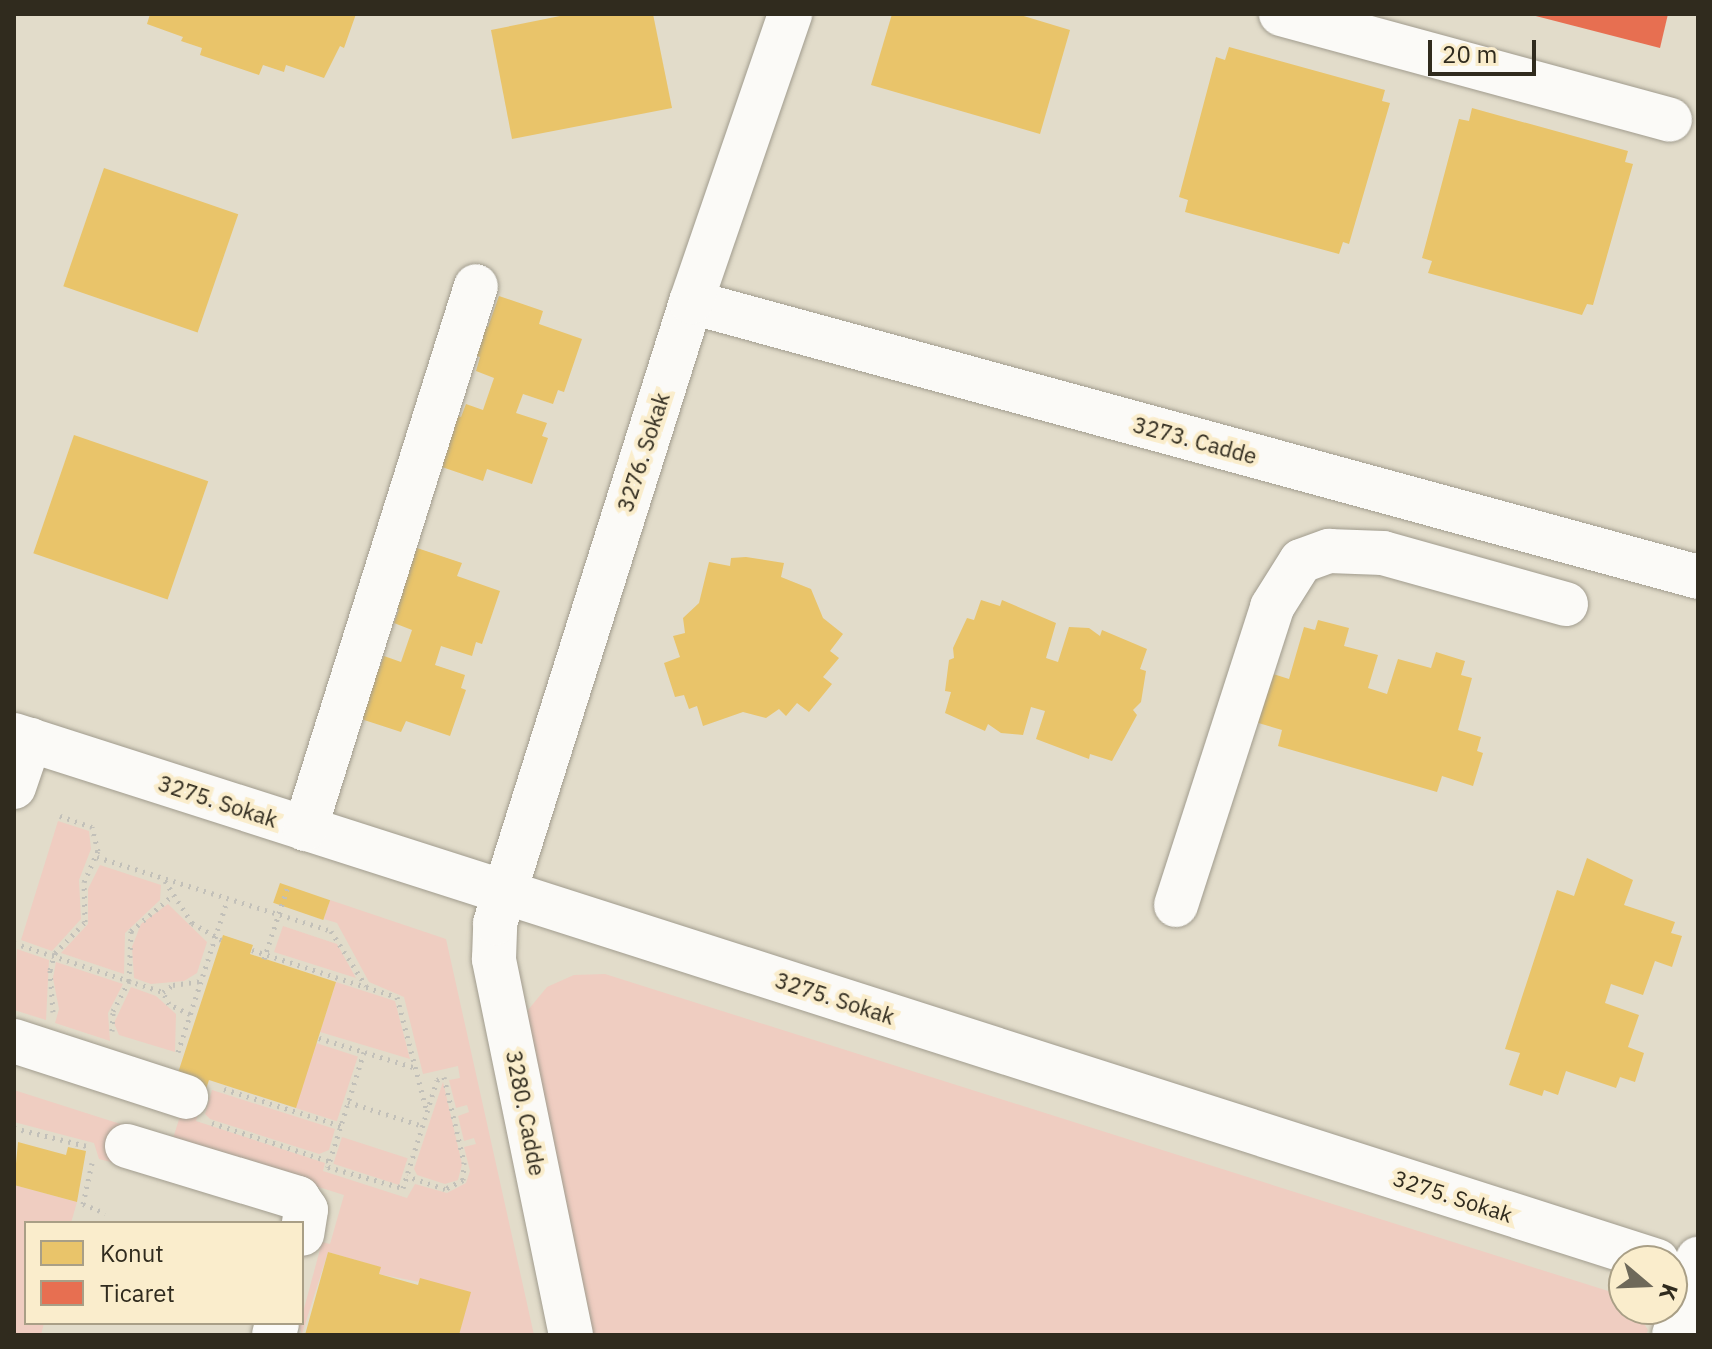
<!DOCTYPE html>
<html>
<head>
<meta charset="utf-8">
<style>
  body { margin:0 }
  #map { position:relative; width:1712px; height:1349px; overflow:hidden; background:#e2dcca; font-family:"IBM Plex Sans",sans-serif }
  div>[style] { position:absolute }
  .green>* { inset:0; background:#efcdc1; transform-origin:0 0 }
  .homes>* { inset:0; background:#e9c46a; transform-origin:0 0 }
  .shops>* { inset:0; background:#e76f51 }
  .path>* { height:5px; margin-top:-2.5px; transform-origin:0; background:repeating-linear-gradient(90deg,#c2c0b9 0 2px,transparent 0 8px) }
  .roads { filter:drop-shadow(0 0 2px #a19c8e) drop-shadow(0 0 2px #a19c8e) }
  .minor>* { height:44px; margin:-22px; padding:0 22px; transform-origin:22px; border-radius:22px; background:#fbfaf7 }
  span { translate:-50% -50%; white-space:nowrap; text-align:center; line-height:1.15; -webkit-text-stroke:8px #faedcc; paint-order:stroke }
  .street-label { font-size:22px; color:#302b1e }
  .frame { position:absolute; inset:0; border:16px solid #302b1e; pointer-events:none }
  .legend { position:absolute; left:24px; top:1221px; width:280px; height:104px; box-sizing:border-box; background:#faedcc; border:2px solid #a99f86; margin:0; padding:10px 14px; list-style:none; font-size:24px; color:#302b1e }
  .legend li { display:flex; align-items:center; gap:16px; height:40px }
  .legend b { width:40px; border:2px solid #a99f86 }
  .north { position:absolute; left:1608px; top:1245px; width:80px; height:80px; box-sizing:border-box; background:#faedcc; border:2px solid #a99f86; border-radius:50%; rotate:109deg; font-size:22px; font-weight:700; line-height:32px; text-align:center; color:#302b1e }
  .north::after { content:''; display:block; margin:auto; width:28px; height:36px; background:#6e695a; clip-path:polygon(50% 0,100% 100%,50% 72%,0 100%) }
  .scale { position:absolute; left:1428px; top:40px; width:108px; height:36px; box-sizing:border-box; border:4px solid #302b1e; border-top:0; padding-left:10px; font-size:24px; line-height:28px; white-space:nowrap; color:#302b1e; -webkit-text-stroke:6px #faedcc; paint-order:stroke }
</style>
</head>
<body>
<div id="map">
  <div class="green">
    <i style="clip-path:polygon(58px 821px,89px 831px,91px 849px,79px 880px,81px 919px,52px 951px,21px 940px)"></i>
    <i style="clip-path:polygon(100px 865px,161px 885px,160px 900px,125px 933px,124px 974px,61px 953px,88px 924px,88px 889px)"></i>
    <i style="clip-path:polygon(330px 900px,446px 939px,534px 1335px,459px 1335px,470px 1292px,379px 1274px,380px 1267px,328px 1252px,302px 1334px,299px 1327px,322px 1242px,330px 1244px,344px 1195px,172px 1141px,191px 1083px,206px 1089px,196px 1121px,325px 1163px,323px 1171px,407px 1198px,415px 1184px,447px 1193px,466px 1183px,470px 1171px,464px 1147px,476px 1144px,474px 1138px,464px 1141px,458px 1116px,469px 1112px,467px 1105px,456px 1108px,449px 1080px,460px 1078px,458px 1066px,423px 1074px,404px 997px,369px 982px,337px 923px,324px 919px)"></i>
    <i style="clip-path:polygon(168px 904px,207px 942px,197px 973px,184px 981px,151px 984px,134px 978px,132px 947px,141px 924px)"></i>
    <i style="clip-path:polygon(283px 926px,337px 944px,356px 978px,274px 952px)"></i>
    <i style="clip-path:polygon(17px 949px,49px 960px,46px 1020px,14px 1010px)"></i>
    <i style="clip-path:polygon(56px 962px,123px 984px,108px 1013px,110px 1041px,55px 1023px,59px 1009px,53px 978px)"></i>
    <i style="clip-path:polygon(605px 974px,1624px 1296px,1624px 1309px,1635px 1309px,1648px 1330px,1646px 1335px,589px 1335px,527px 1060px,528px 1010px,547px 987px,574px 975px)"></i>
    <i style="clip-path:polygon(336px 982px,395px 1001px,410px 1059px,320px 1032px)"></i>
    <i style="clip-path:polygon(131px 987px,156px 996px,176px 1014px,175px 1052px,119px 1035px,114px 1023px)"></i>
    <i style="left:316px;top:1043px;width:44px;height:68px;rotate:18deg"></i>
    <i style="clip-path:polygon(443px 1082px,462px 1164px,458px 1180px,445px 1184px,417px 1175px,414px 1169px)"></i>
    <i style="clip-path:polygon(14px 1090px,133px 1128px,122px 1165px,99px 1159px,94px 1143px,14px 1122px)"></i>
    <i style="clip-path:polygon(212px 1090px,335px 1129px,329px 1150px,319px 1154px,210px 1119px,205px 1114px)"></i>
    <i style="left:342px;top:1137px;width:69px;height:28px;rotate:18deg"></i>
    <i style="clip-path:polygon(14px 1185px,77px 1202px,71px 1223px,26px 1223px,26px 1323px,44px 1323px,41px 1335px,14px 1335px)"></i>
  </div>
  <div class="homes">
    <i style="clip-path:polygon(150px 14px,356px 14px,344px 48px,340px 46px,324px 78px,286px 65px,284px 72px,263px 65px,259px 75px,200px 55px,202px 48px,181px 41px,183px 37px,147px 24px)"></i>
    <i style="clip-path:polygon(570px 14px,653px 14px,672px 108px,512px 139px,491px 30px)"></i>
    <i style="clip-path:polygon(892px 14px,1017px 14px,1070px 30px,1040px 134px,871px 85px)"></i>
    <i style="clip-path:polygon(1229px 47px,1385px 90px,1382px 101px,1390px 103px,1349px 244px,1343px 242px,1339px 254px,1185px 212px,1188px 200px,1179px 197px,1216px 57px,1225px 60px)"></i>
    <i style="clip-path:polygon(1472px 108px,1628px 151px,1625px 162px,1633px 164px,1593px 305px,1587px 304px,1582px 315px,1428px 273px,1432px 261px,1422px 258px,1459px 119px,1469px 121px)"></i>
    <i style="left:104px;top:168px;width:142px;height:125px;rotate:19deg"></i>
    <i style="clip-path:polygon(499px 296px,543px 311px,539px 324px,582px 339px,564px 392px,558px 390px,553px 404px,523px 394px,516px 413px,547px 423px,542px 436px,548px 438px,532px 484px,487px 469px,483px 481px,439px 466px,452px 414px,461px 417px,466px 404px,483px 410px,494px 378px,476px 371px,480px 357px,471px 354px,481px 325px,488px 327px)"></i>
    <i style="left:74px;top:435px;width:142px;height:125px;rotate:19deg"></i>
    <i style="clip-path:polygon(417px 548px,462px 563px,457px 576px,500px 591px,482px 644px,476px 642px,472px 656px,441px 646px,435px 665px,465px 675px,461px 688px,466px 690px,450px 736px,406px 721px,401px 732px,358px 718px,370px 666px,379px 669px,384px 656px,401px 662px,412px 630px,394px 623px,399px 609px,389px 606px,406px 579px)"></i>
    <i style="clip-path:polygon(746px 557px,784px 563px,781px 577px,811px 589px,823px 618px,843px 634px,830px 651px,839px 658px,823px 677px,832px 684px,809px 712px,797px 703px,786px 716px,779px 709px,766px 718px,743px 712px,703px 726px,697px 706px,689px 709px,684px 695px,675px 697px,664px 663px,680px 657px,673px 636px,685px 633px,683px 618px,699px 603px,709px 562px,730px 566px,731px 558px)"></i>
    <i style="clip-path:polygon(981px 600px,1000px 606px,1002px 600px,1056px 623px,1046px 658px,1058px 662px,1069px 627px,1089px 628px,1100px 636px,1102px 630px,1147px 649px,1140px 669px,1146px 671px,1141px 702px,1133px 710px,1137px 715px,1112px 761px,1090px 754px,1089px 759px,1036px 739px,1045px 711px,1031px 707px,1023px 735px,1001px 733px,988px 724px,985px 731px,945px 713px,951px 692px,945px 691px,949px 660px,954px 658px,953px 648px,967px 618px,974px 620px)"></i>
    <i style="clip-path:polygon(1318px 620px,1349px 628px,1344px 646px,1378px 655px,1368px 688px,1387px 694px,1398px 659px,1431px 668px,1436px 652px,1465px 661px,1461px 675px,1472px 678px,1458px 730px,1481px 737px,1477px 751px,1483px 753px,1473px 786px,1442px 776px,1437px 792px,1278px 746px,1282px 730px,1245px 719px,1264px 671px,1289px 679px,1304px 627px,1315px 630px)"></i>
    <i style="clip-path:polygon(1587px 858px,1633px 880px,1624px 905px,1675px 922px,1671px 933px,1682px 936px,1672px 967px,1655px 961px,1643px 995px,1611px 984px,1605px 1003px,1639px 1015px,1628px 1047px,1644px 1053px,1635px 1082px,1620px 1077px,1616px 1088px,1566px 1071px,1558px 1095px,1544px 1090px,1542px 1096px,1509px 1085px,1520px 1053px,1505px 1049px,1557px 890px,1574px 896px)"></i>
    <i style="left:280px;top:883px;width:53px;height:21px;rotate:19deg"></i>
    <i style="clip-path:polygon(223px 935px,253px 945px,250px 954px,336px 982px,296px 1108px,209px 1080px,206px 1089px,176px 1079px)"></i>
    <i style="clip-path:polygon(18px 1142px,66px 1155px,68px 1147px,86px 1151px,77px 1202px,14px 1185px)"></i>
    <i style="clip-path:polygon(328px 1252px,381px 1267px,379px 1274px,418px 1285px,420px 1278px,471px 1292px,459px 1335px,305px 1335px)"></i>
  </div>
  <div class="shops">
    <i style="clip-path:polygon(1528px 14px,1668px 14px,1660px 48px)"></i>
  </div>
  <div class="path">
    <i style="left:97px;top:857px;width:245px;rotate:17.5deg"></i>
    <i style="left:331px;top:931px;width:65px;rotate:57.5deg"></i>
    <i style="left:165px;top:881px;width:50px;rotate:57.3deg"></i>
    <i style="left:192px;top:923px;width:34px;rotate:30deg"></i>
    <i style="left:14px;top:943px;width:157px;rotate:18.2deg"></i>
    <i style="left:252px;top:950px;width:152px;rotate:18deg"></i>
    <i style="left:397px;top:997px;width:119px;rotate:75.4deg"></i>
    <i style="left:264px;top:959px;width:77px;rotate:-71.8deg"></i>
    <i style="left:53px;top:1012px;width:42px;rotate:-94.1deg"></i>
    <i style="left:50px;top:970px;width:18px;rotate:-74deg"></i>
    <i style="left:55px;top:953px;width:43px;rotate:-45.9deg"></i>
    <i style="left:85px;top:922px;width:40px;rotate:-91.4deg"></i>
    <i style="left:84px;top:882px;width:34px;rotate:-66deg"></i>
    <i style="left:98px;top:851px;width:25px;rotate:-104deg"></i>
    <i style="left:92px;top:827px;width:34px;rotate:-161deg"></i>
    <i style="left:190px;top:1014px;width:23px;rotate:-155deg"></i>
    <i style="left:169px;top:1004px;width:13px;rotate:-117deg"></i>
    <i style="left:163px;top:992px;width:12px;rotate:-35deg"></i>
    <i style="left:173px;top:985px;width:28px;rotate:-8deg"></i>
    <i style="left:112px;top:1031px;width:20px;rotate:-87deg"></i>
    <i style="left:113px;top:1011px;width:34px;rotate:-62deg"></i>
    <i style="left:129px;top:981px;width:50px;rotate:-87.7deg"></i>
    <i style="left:131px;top:931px;width:54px;rotate:-40.5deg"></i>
    <i style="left:319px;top:1038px;width:102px;rotate:17.2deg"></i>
    <i style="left:178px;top:1052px;width:159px;rotate:-72deg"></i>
    <i style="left:364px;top:1052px;width:121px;rotate:107.4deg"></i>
    <i style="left:328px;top:1167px;width:78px;rotate:15.6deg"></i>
    <i style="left:403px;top:1188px;width:113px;rotate:-72.5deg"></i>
    <i style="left:437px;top:1080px;width:8px;rotate:-23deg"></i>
    <i style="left:444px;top:1077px;width:87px;rotate:76.8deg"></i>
    <i style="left:464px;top:1162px;width:18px;rotate:93deg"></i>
    <i style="left:463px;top:1180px;width:20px;rotate:153deg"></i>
    <i style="left:445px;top:1189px;width:40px;rotate:-161.1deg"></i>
    <i style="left:224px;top:1089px;width:123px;rotate:17.5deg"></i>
    <i style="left:348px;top:1102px;width:79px;rotate:17.7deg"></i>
    <i style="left:212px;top:1123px;width:123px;rotate:18deg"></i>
    <i style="left:14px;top:1128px;width:79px;rotate:13.9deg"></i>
    <i style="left:92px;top:1163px;width:42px;rotate:102.4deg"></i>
    <i style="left:83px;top:1204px;width:24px;rotate:22deg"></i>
  </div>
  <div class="roads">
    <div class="minor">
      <i style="left:1281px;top:14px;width:403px;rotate:15.2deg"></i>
      <i style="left:691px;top:302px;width:1044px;rotate:15.27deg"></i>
      <i style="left:14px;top:735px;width:1725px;rotate:17.75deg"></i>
      <i style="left:14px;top:787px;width:50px;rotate:-71.2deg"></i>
      <i style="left:305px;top:829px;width:569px;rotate:-72.52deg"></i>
      <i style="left:1176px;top:905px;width:313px;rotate:-72.1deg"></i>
      <i style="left:1272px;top:607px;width:54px;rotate:-57.8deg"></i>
      <i style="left:1301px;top:561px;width:30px;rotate:-20deg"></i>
      <i style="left:1329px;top:551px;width:54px;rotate:2.1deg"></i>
      <i style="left:1383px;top:553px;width:190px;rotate:15.6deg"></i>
      <i style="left:14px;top:1041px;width:181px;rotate:18deg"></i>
      <i style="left:127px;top:1146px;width:179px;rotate:16.9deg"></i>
      <i style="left:298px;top:1198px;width:14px;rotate:56deg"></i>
      <i style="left:306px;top:1210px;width:24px;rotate:99deg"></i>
      <i style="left:274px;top:1335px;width:12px;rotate:-76deg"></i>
      <i style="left:571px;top:1335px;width:384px;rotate:-101.6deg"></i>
      <i style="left:494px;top:959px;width:36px;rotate:-88deg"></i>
      <i style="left:495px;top:923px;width:651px;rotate:-72.48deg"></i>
      <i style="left:691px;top:302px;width:305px;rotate:-71deg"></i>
      <i style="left:1674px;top:1335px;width:80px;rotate:-72.5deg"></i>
    </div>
  </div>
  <div class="street-label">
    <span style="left:1195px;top:440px;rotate:15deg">3273. Cadde</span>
    <span style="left:643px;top:452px;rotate:-72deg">3276. Sokak</span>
    <span style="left:218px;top:801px;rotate:18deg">3275. Sokak</span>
    <span style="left:835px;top:998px;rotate:18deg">3275. Sokak</span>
    <span style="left:526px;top:1113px;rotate:79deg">3280. Cadde</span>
    <span style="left:1453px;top:1196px;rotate:18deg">3275. Sokak</span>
  </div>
  <div class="frame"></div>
  <ul class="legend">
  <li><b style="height:22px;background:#e9c46a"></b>Konut</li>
  <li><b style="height:22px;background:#e76f51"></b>Ticaret</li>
  </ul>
  <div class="north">K</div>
  <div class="scale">20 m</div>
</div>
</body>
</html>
